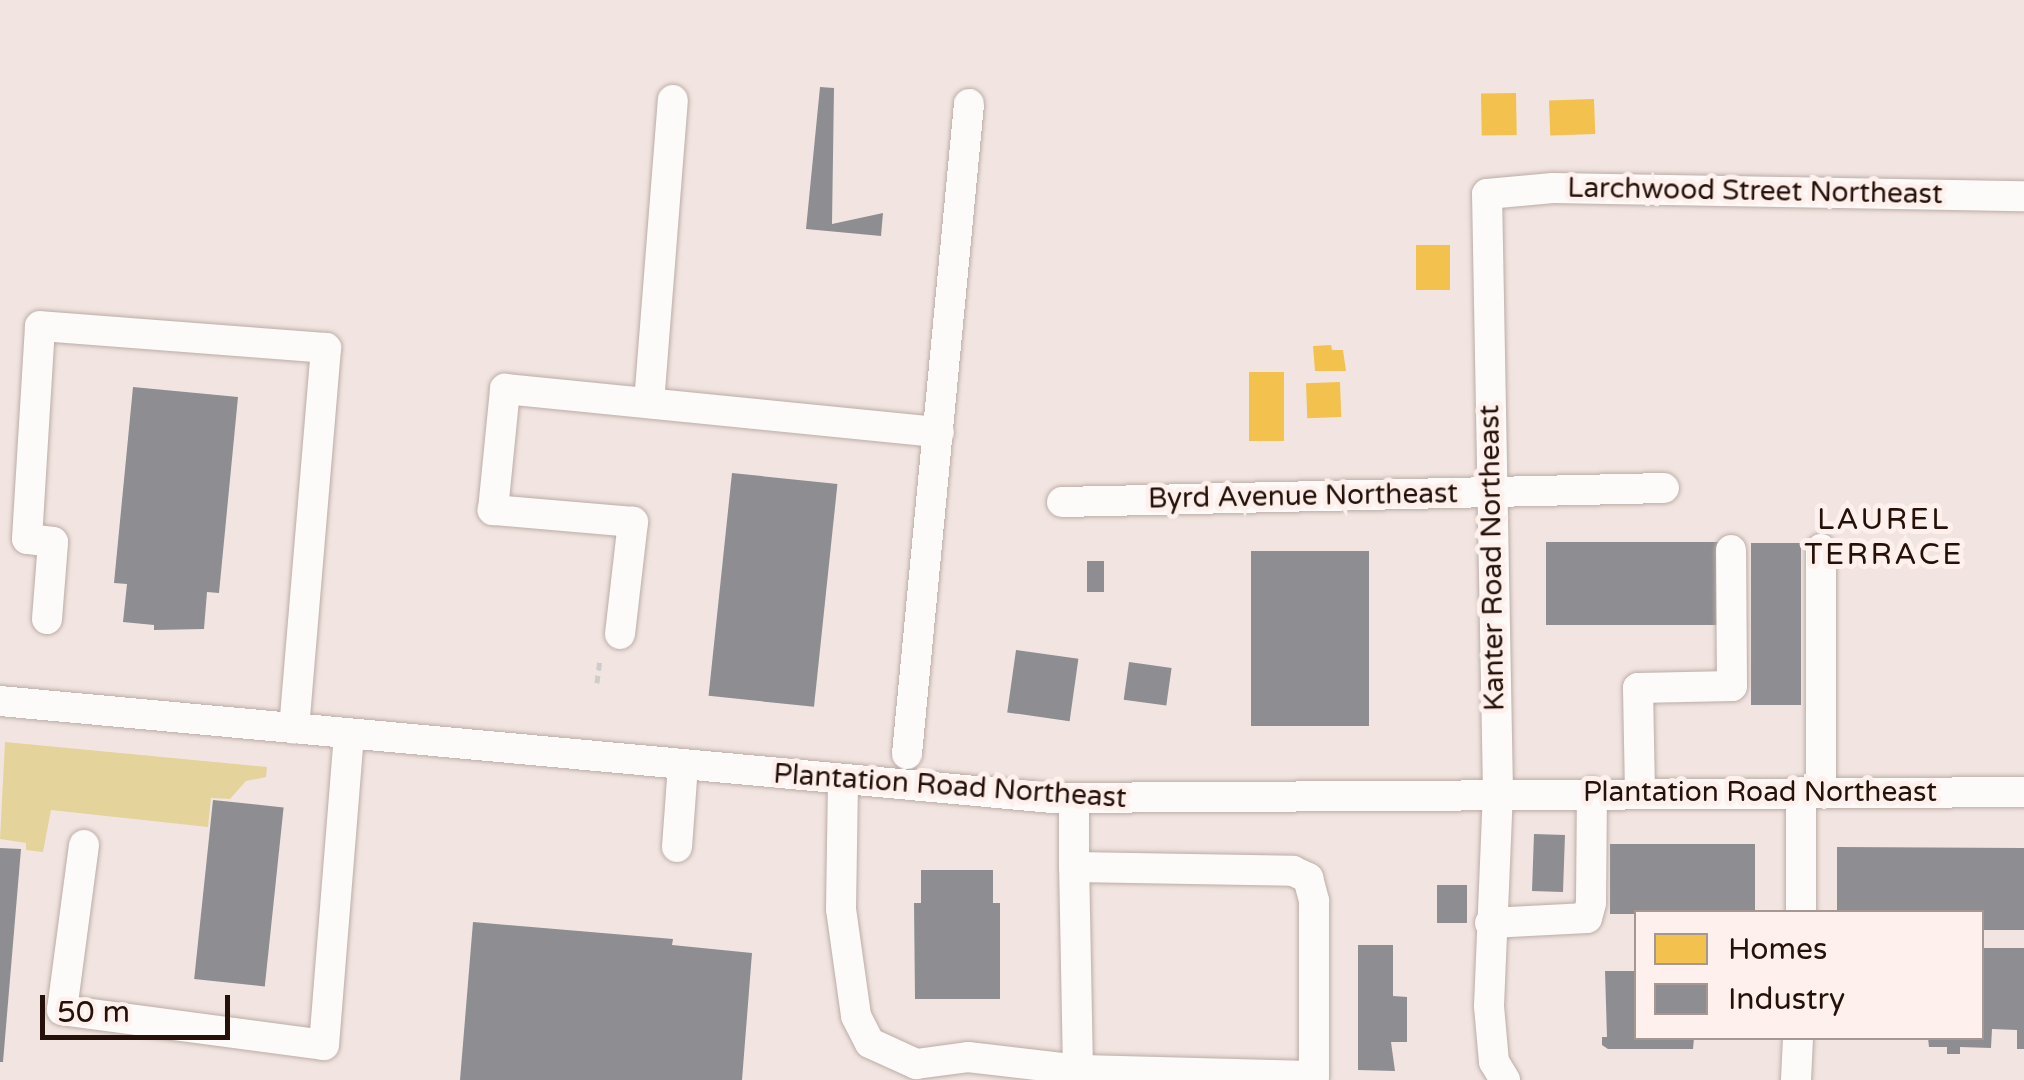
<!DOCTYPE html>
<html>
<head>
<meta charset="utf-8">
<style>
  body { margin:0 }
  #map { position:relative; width:2024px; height:1080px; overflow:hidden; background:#f2e5e1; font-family:"Varela Round",sans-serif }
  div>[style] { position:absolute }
  .green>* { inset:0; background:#e4d39a }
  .homes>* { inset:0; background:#f2c14e; transform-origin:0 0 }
  .industry>* { inset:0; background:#8d8d92; transform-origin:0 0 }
  .path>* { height:5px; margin-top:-2.5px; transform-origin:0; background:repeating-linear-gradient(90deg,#d1cccb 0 8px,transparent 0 13px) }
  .roads { filter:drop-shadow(0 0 2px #bcaca6) drop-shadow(0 0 2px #bcaca6) }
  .minor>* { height:30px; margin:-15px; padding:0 15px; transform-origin:15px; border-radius:15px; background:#fdfbfa }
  span { translate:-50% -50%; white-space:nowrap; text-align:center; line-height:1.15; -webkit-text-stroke:10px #fef1ed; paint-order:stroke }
  .street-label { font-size:28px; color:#25110a }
  .neighbourhood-label { font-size:30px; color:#25110a; letter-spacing:2.5px }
  .legend { position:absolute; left:1634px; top:910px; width:350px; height:130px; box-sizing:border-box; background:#fef1ed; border:2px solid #a79792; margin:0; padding:12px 18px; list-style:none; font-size:30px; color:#25110a }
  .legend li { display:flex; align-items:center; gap:20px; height:50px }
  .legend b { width:50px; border:2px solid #a79792 }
  .scale { position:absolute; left:40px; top:995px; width:190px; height:45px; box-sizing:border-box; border:5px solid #25110a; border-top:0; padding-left:12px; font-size:30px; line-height:35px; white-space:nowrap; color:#25110a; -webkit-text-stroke:8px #fef1ed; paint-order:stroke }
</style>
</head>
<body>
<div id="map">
  <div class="green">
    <i style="clip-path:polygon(5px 742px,267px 767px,266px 777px,246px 781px,230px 799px,211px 798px,208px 827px,51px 810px,43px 852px,26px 850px,26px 843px,0 839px)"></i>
  </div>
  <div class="homes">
    <i style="left:1516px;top:93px;width:42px;height:35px;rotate:89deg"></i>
    <i style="left:1594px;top:99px;width:35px;height:45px;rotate:88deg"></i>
    <i style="left:1416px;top:245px;width:34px;height:45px"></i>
    <i style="clip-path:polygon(1331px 345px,1332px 350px,1343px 350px,1346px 371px,1315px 371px,1313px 346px)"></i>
    <i style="left:1249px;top:372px;width:35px;height:69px"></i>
    <i style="left:1340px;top:382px;width:35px;height:34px;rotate:88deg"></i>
  </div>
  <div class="industry">
    <i style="clip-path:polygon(820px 87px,834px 88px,832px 224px,883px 213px,881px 236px,806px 229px)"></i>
    <i style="clip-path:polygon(133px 387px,238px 397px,219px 593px,207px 592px,204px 629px,154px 630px,154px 625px,123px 622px,127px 584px,114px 583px)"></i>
    <i style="left:732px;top:473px;width:106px;height:224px;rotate:6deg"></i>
    <i style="left:1546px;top:542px;width:176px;height:83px"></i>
    <i style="left:1751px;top:543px;width:50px;height:162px"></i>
    <i style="left:1369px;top:551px;width:175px;height:118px;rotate:90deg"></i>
    <i style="left:1087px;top:561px;width:17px;height:31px"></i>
    <i style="left:1016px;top:650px;width:63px;height:63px;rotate:8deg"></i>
    <i style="left:1129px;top:662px;width:43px;height:38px;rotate:8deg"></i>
    <i style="left:213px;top:800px;width:71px;height:180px;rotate:6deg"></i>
    <i style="left:1534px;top:834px;width:31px;height:57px;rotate:2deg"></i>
    <i style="left:1610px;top:844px;width:145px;height:70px"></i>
    <i style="clip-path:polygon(1837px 847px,2024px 848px,2024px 930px,1982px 930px,1982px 912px,1837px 912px)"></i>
    <i style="clip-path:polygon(0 848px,21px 849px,3px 1062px,0 1062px)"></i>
    <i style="clip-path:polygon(921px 870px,993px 870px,993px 903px,1000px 903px,1000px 999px,915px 999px,914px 903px,921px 903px)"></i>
    <i style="left:1437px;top:885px;width:30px;height:38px"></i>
    <i style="clip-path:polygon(473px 922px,673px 939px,672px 945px,752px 953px,742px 1080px,460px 1080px)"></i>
    <i style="clip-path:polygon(1358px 945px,1393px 945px,1393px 996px,1407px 997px,1407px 1042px,1391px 1042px,1395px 1071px,1358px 1070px)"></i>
    <i style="clip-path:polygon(1982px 948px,2024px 948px,2024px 1049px,2017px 1049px,2017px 1030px,1992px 1029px,1991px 1048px,1960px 1047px,1960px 1054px,1947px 1054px,1947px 1047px,1929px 1047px,1928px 1038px,1982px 1038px)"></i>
    <i style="clip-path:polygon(1605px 971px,1636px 971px,1636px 1038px,1694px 1038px,1693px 1049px,1608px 1049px,1602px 1045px,1602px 1037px,1607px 1037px)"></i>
  </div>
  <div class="path">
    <i style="left:597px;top:683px;width:24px;rotate:-83deg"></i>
  </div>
  <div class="roads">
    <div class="minor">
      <i style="left:649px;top:403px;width:304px;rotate:-85.5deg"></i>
      <i style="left:1062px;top:502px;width:602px;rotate:-1.33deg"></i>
      <i style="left:1821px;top:549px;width:243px;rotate:90deg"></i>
      <i style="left:47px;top:619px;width:77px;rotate:-85.5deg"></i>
      <i style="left:53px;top:542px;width:26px;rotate:-173deg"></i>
      <i style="left:27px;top:539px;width:213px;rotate:-86.5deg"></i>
      <i style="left:40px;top:326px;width:287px;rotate:4.4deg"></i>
      <i style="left:326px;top:348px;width:382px;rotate:94.8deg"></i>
      <i style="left:620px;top:634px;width:113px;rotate:-83.4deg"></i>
      <i style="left:633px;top:522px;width:141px;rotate:-175.1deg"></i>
      <i style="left:493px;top:510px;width:122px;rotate:-84.3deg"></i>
      <i style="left:505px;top:389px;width:436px;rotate:5.7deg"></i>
      <i style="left:0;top:701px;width:1056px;rotate:5.27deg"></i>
      <i style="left:1052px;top:798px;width:972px;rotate:-0.35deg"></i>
      <i style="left:907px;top:754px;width:653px;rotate:-84.55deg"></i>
      <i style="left:843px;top:782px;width:127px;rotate:90.9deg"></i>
      <i style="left:841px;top:909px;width:108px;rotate:82deg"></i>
      <i style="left:856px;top:1016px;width:30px;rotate:63deg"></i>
      <i style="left:870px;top:1043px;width:51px;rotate:24.5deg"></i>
      <i style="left:916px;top:1064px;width:52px;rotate:-7.7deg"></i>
      <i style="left:968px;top:1057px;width:111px;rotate:6.7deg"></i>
      <i style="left:1801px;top:792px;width:120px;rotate:90deg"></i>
      <i style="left:1640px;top:793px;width:105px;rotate:-91.1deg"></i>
      <i style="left:1638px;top:688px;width:94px;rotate:-1.2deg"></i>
      <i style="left:1732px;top:686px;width:136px;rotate:-90.4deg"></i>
      <i style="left:1074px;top:798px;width:69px;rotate:90deg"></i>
      <i style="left:1074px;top:867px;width:219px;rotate:1deg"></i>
      <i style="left:1293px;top:871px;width:17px;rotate:25deg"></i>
      <i style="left:1308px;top:878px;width:24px;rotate:75deg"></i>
      <i style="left:1314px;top:901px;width:175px;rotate:90deg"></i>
      <i style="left:1314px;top:1076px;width:236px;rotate:-178.5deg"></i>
      <i style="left:1078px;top:1070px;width:203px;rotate:-91.1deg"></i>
      <i style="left:84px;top:845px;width:166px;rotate:97.6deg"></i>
      <i style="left:62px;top:1010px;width:264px;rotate:7.6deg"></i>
      <i style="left:324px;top:1045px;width:312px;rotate:-85.4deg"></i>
      <i style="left:677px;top:847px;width:81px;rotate:-85.8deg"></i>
      <i style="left:1490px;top:923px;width:97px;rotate:-3deg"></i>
      <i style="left:1587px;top:918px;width:16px;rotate:-75deg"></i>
      <i style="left:1591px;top:903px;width:111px;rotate:-89.5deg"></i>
      <i style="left:1505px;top:1080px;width:21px;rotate:-121deg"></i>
      <i style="left:1494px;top:1062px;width:56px;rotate:-95.1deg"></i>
      <i style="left:1489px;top:1006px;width:214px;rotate:-87.6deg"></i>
      <i style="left:1498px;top:792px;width:598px;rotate:-91.05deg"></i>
      <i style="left:1487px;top:194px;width:66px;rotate:-5.2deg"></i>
      <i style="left:1553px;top:188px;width:471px;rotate:1deg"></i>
      <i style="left:1796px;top:1080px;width:42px;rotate:-87.3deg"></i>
    </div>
  </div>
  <div class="street-label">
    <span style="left:1755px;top:191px;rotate:1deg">Larchwood Street Northeast</span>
    <span style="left:1303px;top:496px;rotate:-1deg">Byrd Avenue Northeast</span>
    <span style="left:1492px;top:558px;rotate:-91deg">Kanter Road Northeast</span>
    <span style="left:950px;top:786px;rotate:4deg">Plantation Road Northeast</span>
    <span style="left:1760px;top:792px">Plantation Road Northeast</span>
  </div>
  <div class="neighbourhood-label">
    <span style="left:1884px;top:537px">LAUREL<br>TERRACE</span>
  </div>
  <ul class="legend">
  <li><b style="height:28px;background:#f2c14e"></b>Homes</li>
  <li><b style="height:28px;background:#8d8d92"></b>Industry</li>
  </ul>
  <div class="scale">50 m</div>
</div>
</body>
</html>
